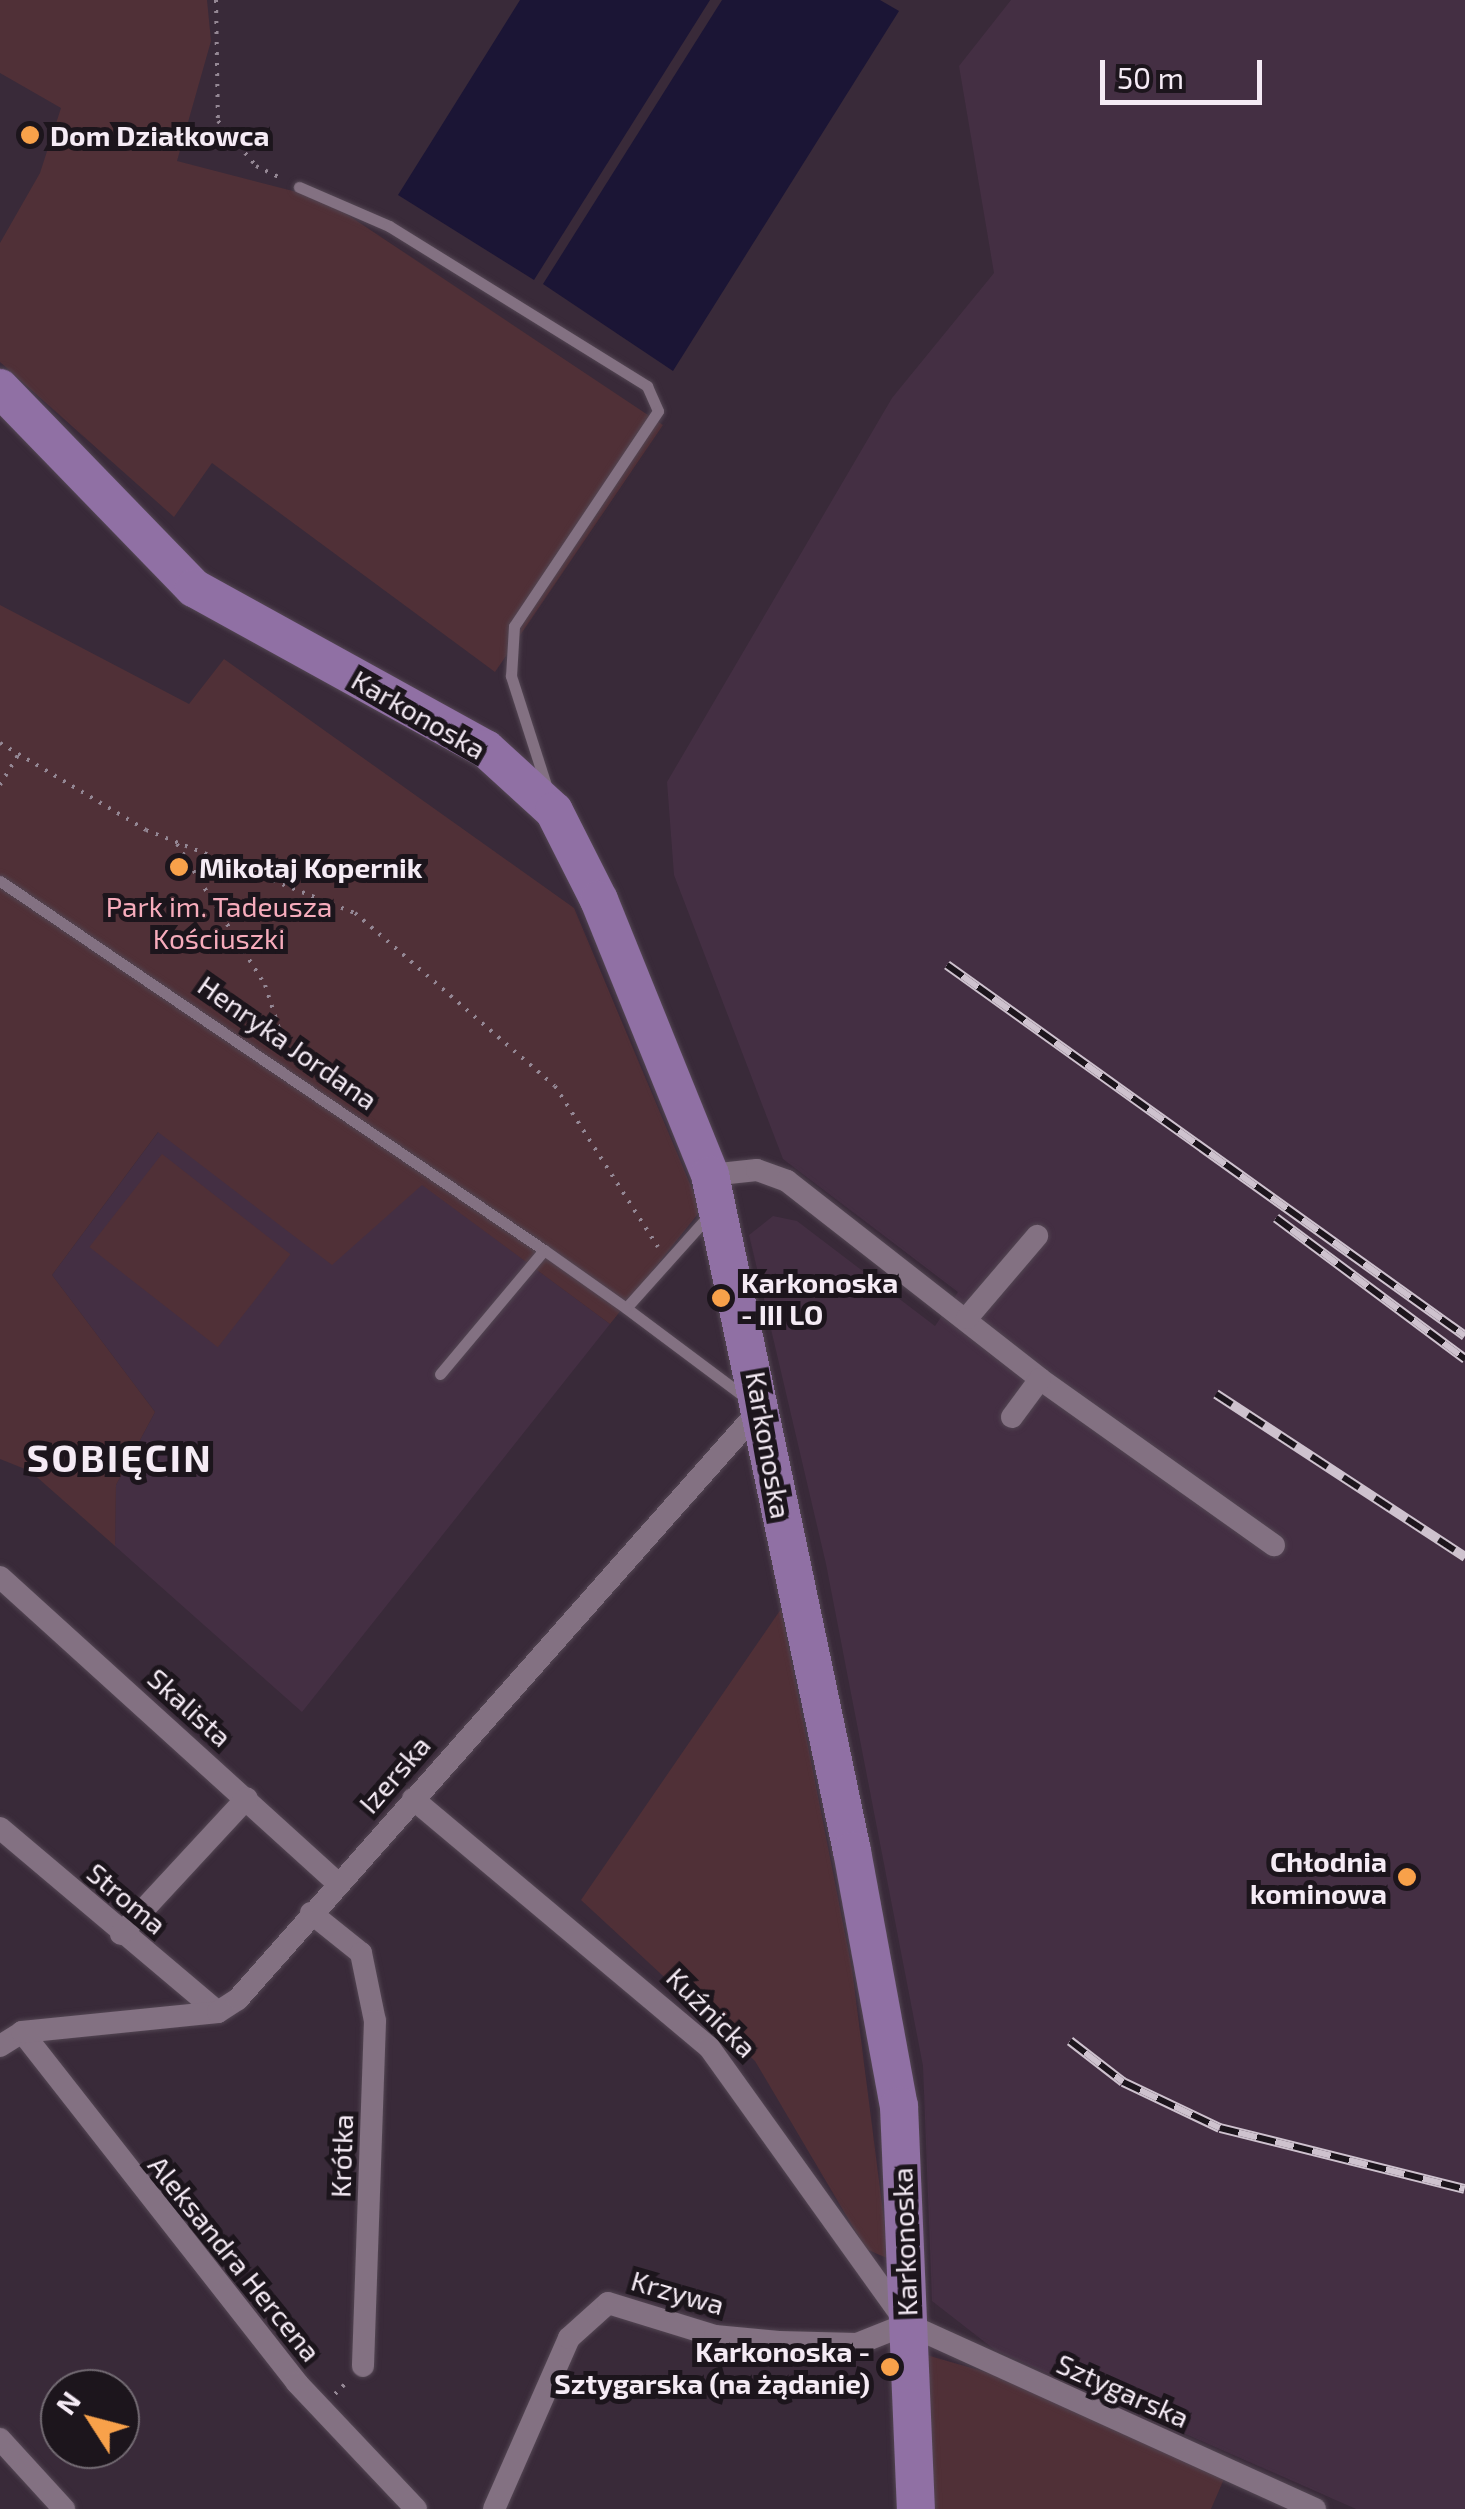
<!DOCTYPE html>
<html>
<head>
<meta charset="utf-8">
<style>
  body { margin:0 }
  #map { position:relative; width:1465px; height:2509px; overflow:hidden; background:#392a39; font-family:"Exo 2",sans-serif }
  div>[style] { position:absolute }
  .built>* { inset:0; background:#442f43 }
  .green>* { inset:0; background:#503037; transform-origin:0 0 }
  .water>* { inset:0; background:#1b1535 }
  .path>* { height:4px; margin-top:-2px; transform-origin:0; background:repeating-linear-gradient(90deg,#948794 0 2.5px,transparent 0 10.5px) }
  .roads { filter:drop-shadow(0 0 2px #534653) drop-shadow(0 0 2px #534653) }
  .service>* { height:11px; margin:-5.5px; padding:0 5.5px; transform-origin:5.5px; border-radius:5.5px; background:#837182 }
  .minor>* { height:22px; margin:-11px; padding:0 11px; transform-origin:11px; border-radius:11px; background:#837182 }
  .primary>* { height:38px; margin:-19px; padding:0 19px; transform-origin:19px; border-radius:19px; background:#9070a4 }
  .rail>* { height:10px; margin-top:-5px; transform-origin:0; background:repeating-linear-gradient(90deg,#1c151c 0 19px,#cec2ce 0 38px); box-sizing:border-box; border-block:2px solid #cec2ce }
  .dots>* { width:28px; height:28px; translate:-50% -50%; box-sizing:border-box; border:5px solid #1c151c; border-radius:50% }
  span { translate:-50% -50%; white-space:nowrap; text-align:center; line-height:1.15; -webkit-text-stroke:10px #1c151c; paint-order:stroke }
  .poi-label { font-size:28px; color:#f5ebf5; font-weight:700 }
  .left { translate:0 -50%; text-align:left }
  .right { translate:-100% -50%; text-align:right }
  .street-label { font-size:28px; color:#f5ebf5 }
  .park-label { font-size:28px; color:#f7acbc }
  .district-label { font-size:38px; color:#f5ebf5; font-weight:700; letter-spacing:2.5px }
  .north { position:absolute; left:40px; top:2369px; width:100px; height:100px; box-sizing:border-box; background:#1c151c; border:2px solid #736b73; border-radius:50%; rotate:306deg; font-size:28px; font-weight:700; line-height:40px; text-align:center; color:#f5ebf5 }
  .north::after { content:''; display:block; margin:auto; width:35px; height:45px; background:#f8a14a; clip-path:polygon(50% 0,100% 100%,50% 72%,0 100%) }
  .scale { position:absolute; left:1100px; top:60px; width:162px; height:45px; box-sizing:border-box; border:5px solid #f5ebf5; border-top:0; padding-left:12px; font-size:30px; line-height:35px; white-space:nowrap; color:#f5ebf5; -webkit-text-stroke:8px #1c151c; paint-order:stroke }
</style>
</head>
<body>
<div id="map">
  <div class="built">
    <i style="clip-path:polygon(1011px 0,1465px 0,1465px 2509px,1356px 2509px,995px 2350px,932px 2301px,923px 2066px,826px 1564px,749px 1235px,773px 1216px,797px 1221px,935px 1326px,958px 1292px,783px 1159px,674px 875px,667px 782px,892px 398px,994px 273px,959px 66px)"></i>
    <i style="clip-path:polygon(159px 1131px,332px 1264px,422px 1184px,610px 1324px,302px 1712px,115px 1546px,116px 1485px,155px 1412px,52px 1275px)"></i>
  </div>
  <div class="green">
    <i style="clip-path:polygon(0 0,207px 0,211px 41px,177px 161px,324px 199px,663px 425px,495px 672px,212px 463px,174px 517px,0 362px,0 243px,40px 173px,61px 108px,0 73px)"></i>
    <i style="clip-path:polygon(0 605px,189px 704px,224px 659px,574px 908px,701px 1210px,610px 1324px,422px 1185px,332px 1265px,158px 1132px,52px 1275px,155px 1412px,116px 1485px,115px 1546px,30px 1471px,0 1459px)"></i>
    <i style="left:162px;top:1154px;width:163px;height:118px;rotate:38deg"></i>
    <i style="clip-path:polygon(781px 1609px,852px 1969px,889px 2259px,866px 2249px,755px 2061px,581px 1900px)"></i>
    <i style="clip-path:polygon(923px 2354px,996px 2375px,1227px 2472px,1211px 2509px,927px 2509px)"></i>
  </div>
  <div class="water">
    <i style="clip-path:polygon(520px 0,710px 0,534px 280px,398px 195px)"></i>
    <i style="clip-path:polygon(722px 0,880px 0,899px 11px,673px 371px,543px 284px)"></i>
  </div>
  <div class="path">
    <i style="left:216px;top:0;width:121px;rotate:89.1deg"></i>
    <i style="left:218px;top:121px;width:59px;rotate:49.8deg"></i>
    <i style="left:256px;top:166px;width:30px;rotate:26deg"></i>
    <i style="left:0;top:743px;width:170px;rotate:30.8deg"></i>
    <i style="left:146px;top:830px;width:225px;rotate:21.7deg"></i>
    <i style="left:355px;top:913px;width:264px;rotate:40.9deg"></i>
    <i style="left:555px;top:1086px;width:191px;rotate:57.4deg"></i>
    <i style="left:0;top:785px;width:35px;rotate:-59deg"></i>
    <i style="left:177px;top:844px;width:166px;rotate:58deg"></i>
    <i style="left:265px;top:985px;width:75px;rotate:72.1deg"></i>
    <i style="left:335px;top:2394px;width:20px;rotate:-45deg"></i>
  </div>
  <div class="roads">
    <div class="service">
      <i style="left:299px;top:187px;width:98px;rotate:23.4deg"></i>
      <i style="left:389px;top:226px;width:304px;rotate:31.8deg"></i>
      <i style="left:647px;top:386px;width:27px;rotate:66deg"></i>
      <i style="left:658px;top:411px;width:259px;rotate:123.8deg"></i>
      <i style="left:514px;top:626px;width:50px;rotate:93.4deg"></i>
      <i style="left:511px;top:676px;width:118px;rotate:72.2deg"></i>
      <i style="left:0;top:881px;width:657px;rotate:34.15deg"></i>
      <i style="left:711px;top:1213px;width:127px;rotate:131.8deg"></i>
      <i style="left:626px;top:1308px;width:154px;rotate:36.8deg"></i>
      <i style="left:440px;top:1374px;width:162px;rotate:-50deg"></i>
      <i style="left:544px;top:1250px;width:100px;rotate:35.3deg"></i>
    </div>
    <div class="minor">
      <i style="left:710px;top:1175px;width:47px;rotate:-6.1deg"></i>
      <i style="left:757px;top:1170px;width:32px;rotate:20deg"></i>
      <i style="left:787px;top:1181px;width:321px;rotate:38deg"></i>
      <i style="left:1040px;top:1379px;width:287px;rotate:35.4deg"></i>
      <i style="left:967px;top:1318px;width:108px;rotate:-49.5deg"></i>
      <i style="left:1012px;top:1417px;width:47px;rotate:-53.6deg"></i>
      <i style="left:0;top:1577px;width:456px;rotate:42.2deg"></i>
      <i style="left:413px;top:1799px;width:386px;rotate:40deg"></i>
      <i style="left:709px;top:2047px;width:340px;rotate:54.4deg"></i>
      <i style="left:907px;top:2324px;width:448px;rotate:24.4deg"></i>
      <i style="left:0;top:1828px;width:285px;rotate:40.2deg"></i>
      <i style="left:311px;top:1913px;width:64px;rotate:38.7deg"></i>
      <i style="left:361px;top:1953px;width:69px;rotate:78.4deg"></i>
      <i style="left:375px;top:2021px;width:345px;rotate:92deg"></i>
      <i style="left:121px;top:1934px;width:185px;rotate:-47.2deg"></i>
      <i style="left:22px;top:2032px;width:446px;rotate:51.9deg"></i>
      <i style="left:297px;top:2383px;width:173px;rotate:46.6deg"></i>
      <i style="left:0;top:2046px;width:26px;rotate:-32deg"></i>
      <i style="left:22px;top:2032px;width:197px;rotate:-5.8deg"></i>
      <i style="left:218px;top:2012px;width:24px;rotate:-33deg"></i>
      <i style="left:238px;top:1999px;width:791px;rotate:-48.49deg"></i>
      <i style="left:0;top:2439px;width:95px;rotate:47.6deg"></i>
      <i style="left:494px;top:2509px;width:187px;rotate:-66.3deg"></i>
      <i style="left:569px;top:2338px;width:52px;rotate:-41.9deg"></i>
      <i style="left:608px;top:2303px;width:112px;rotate:17.1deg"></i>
      <i style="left:715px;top:2336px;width:64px;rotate:5.4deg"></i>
      <i style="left:779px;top:2342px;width:78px;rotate:1.5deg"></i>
      <i style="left:857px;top:2344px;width:54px;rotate:-21.8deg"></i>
    </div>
    <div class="primary">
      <i style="left:0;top:388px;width:279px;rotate:45.9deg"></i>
      <i style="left:194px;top:588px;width:333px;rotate:28.9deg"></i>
      <i style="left:486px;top:749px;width:92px;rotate:42.4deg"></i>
      <i style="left:554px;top:811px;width:100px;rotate:63.2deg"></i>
      <i style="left:599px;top:900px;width:297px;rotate:68deg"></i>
      <i style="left:710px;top:1175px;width:691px;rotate:78.14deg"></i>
      <i style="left:852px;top:1851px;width:259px;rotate:79.6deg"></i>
      <i style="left:899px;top:2106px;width:403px;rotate:87.6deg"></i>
    </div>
  </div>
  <div class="rail">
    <i style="left:947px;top:965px;width:637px;rotate:35.61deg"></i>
    <i style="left:1276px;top:1218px;width:236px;rotate:36.7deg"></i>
    <i style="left:1216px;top:1394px;width:298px;rotate:33.2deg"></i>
    <i style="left:1070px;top:2041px;width:67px;rotate:37.7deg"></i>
    <i style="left:1123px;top:2082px;width:107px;rotate:25.4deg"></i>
    <i style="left:1220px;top:2128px;width:252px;rotate:14deg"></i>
  </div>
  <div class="dots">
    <i style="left:30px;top:135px;background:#f8a14a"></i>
    <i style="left:179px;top:867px;background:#f8a14a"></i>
    <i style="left:721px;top:1298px;background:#f8a14a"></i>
    <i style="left:1407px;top:1877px;background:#f8a14a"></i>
    <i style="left:890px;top:2367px;background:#f8a14a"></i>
  </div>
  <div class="poi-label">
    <span class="left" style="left:50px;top:135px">Dom Działkowca</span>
    <span class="left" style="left:199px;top:867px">Mikołaj Kopernik</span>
    <span class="left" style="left:741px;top:1298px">Karkonoska<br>- III LO</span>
    <span class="right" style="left:1387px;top:1877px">Chłodnia<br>kominowa</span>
    <span class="right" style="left:870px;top:2367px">Karkonoska -<br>Sztygarska (na żądanie)</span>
  </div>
  <div class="street-label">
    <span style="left:419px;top:714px;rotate:30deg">Karkonoska</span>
    <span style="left:288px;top:1042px;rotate:35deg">Henryka Jordana</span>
    <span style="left:769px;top:1445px;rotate:80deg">Karkonoska</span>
    <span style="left:190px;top:1707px;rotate:42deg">Skalista</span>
    <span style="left:394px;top:1774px;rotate:-49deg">Izerska</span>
    <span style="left:127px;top:1898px;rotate:40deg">Stroma</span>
    <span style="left:712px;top:2012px;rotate:45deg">Kuźnicka</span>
    <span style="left:341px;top:2156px;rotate:-88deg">Krótka</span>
    <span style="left:904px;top:2242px;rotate:-92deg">Karkonoska</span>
    <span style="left:235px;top:2258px;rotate:51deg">Aleksandra Hercena</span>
    <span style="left:678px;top:2292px;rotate:16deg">Krzywa</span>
    <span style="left:1123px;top:2390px;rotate:24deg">Sztygarska</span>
  </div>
  <div class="park-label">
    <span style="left:219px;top:922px">Park im. Tadeusza<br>Kościuszki</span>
  </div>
  <div class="district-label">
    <span style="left:120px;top:1458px">SOBIĘCIN</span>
  </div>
  <div class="north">N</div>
  <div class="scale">50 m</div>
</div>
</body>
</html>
